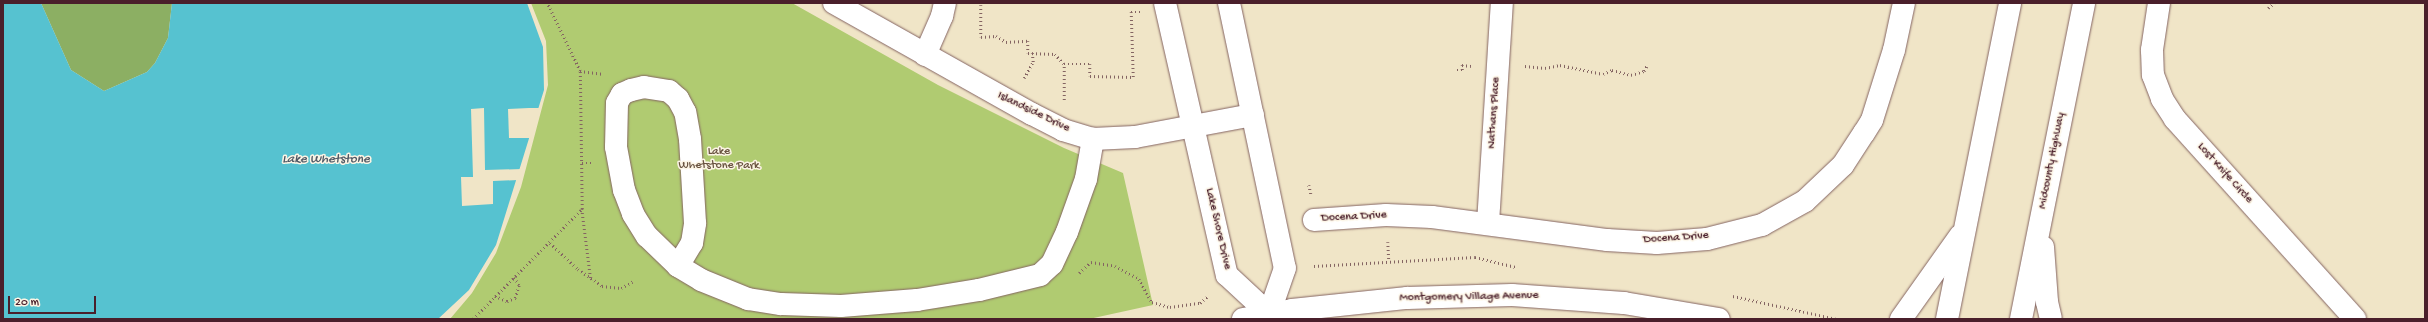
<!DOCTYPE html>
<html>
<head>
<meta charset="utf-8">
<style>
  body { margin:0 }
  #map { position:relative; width:2428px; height:322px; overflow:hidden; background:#f0e5c7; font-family:"Gochi Hand",sans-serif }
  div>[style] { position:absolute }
  .green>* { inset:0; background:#b0cb71 }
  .forest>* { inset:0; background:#8caf63 }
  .water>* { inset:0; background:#56c2d0 }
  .pier>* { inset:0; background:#f0e5c7 }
  .path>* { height:2.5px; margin-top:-1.25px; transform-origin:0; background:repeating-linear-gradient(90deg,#846462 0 1px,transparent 0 4px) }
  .roads { filter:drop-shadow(0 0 1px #846462) drop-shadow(0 0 1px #846462) }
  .minor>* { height:22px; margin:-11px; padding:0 11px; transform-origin:11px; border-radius:11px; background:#fff }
  .major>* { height:22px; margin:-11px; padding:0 11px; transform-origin:11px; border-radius:11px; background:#fff }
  span { translate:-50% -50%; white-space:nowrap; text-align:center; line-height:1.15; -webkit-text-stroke:3px #fcf5e5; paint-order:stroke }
  .street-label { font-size:12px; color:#4a1f2b }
  .park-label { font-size:12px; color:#695340 }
  .water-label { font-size:13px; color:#4e5865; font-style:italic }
  .frame { position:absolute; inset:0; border:4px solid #4a1f2b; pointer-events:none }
  .scale { position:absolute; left:8px; top:296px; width:88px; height:18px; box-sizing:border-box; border:2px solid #4a1f2b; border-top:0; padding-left:5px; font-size:12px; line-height:14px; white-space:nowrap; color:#4a1f2b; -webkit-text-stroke:3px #fcf5e5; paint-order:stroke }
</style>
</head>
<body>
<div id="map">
  <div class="green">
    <i style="clip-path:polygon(531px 3px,792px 3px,938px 85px,1064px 148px,1123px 173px,1153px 305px,1089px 319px,450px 319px,472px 293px,496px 253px,521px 187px,548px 85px,546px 41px)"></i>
  </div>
  <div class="forest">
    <i style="clip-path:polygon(41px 3px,172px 3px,168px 38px,155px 63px,147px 72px,104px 91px,71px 70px)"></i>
  </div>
  <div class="water">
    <i style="clip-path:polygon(3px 3px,41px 3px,71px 70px,104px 91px,147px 72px,155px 63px,168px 38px,172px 3px,527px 3px,543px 47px,544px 90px,496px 245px,469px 290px,438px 319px,3px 319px)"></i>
  </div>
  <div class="pier">
    <i style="clip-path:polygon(484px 108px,485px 170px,522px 169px,518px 180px,493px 181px,493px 204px,462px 206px,461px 177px,473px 177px,471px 109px)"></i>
    <i style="clip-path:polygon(529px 108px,541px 108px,532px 138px,509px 138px,508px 109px)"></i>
  </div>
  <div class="path">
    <i style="left:981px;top:5px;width:32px;rotate:90deg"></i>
    <i style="left:981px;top:37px;width:15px;rotate:-4deg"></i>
    <i style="left:996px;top:36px;width:12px;rotate:31deg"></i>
    <i style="left:1006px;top:42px;width:22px;rotate:-3deg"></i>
    <i style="left:1028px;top:41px;width:12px;rotate:90deg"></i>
    <i style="left:1028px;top:53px;width:27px;rotate:2deg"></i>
    <i style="left:1055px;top:54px;width:13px;rotate:48deg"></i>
    <i style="left:2268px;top:8px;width:8px;rotate:-40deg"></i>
    <i style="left:1525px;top:66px;width:20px;rotate:6deg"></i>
    <i style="left:1545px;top:68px;width:15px;rotate:-11deg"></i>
    <i style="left:1560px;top:65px;width:44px;rotate:11.8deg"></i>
    <i style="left:1603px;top:74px;width:10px;rotate:-24deg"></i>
    <i style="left:1612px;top:70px;width:20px;rotate:15deg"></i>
    <i style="left:1631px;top:75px;width:14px;rotate:-17deg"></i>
    <i style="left:1644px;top:71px;width:7px;rotate:-63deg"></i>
    <i style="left:1457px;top:70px;width:5px"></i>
    <i style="left:1462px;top:70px;width:5px;rotate:-90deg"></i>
    <i style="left:1462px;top:65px;width:9px;rotate:6deg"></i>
    <i style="left:580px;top:71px;width:24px;rotate:7deg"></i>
    <i style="left:1024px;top:78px;width:18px;rotate:-61deg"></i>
    <i style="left:1033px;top:62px;width:9px;rotate:-96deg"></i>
    <i style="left:1064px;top:100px;width:36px;rotate:-90deg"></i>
    <i style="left:1064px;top:64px;width:26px"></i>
    <i style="left:1090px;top:64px;width:12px;rotate:90deg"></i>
    <i style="left:1090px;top:76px;width:43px;rotate:1.3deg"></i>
    <i style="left:1133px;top:77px;width:65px;rotate:-91.8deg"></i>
    <i style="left:1131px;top:12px;width:9px"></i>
    <i style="left:582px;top:163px;width:10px"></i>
    <i style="left:1309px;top:185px;width:9px;rotate:77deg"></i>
    <i style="left:582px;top:209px;width:72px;rotate:82.8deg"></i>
    <i style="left:1388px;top:242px;width:19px;rotate:87deg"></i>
    <i style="left:550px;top:243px;width:38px;rotate:43deg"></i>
    <i style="left:578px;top:269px;width:29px;rotate:35deg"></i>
    <i style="left:602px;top:286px;width:19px;rotate:6deg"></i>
    <i style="left:621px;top:288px;width:13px;rotate:-29deg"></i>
    <i style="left:1314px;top:266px;width:161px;rotate:-3.2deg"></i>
    <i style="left:1475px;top:257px;width:42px;rotate:13.7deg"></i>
    <i style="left:1079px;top:273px;width:16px;rotate:-43deg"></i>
    <i style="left:1091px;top:262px;width:24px;rotate:9deg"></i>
    <i style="left:1115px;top:266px;width:27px;rotate:28deg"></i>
    <i style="left:1139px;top:279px;width:26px;rotate:61deg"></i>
    <i style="left:1152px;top:302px;width:19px;rotate:16deg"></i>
    <i style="left:1170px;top:307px;width:30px;rotate:-8deg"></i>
    <i style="left:1200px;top:303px;width:11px;rotate:-41deg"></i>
    <i style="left:495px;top:296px;width:13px;rotate:23deg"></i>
    <i style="left:507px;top:301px;width:9px;rotate:-21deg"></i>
    <i style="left:515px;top:298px;width:14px;rotate:-73deg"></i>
    <i style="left:519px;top:285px;width:9px;rotate:-126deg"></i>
    <i style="left:1733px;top:296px;width:107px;rotate:12.5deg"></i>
    <i style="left:473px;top:319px;width:155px;rotate:-45.3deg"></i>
    <i style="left:582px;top:209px;width:138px;rotate:-90.8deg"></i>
    <i style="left:580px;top:71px;width:76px;rotate:-115.9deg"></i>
  </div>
  <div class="roads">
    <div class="minor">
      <i style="left:834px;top:3px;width:227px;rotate:29.3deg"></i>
      <i style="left:1032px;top:114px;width:35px;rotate:27deg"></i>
      <i style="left:1063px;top:130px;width:31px;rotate:17deg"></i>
      <i style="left:1093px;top:139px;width:42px;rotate:-2.7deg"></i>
      <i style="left:1135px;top:137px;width:120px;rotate:-10.6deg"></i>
      <i style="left:1165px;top:3px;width:279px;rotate:77.2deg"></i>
      <i style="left:1227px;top:275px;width:57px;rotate:42.9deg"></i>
      <i style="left:1229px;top:3px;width:271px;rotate:78.1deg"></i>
      <i style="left:1285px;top:268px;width:49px;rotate:109.2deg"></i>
      <i style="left:1269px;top:314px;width:5px;rotate:90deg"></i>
      <i style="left:2159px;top:3px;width:48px;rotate:98.5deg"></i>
      <i style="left:2152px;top:50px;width:25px;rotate:88deg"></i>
      <i style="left:2153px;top:75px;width:26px;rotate:69deg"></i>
      <i style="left:2162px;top:99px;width:24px;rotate:57deg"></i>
      <i style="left:2175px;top:119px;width:269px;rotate:48deg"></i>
      <i style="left:925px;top:55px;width:43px;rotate:-66.4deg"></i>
      <i style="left:942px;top:16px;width:13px;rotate:-77deg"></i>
      <i style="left:1314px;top:220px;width:72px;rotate:-4deg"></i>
      <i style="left:1386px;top:215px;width:46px;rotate:2.5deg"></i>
      <i style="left:1432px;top:217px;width:177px;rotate:7.5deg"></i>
      <i style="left:1607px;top:240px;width:50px;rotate:3.4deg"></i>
      <i style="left:1657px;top:243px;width:50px;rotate:-4.6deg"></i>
      <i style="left:1707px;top:239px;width:57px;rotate:-14.3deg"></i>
      <i style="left:1762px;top:225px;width:49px;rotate:-29.2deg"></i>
      <i style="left:1805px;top:201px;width:52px;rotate:-43.5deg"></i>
      <i style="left:1843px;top:165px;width:38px;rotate:-57deg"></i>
      <i style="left:1864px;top:133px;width:15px;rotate:-58deg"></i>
      <i style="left:1872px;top:120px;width:73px;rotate:-72.6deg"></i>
      <i style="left:1894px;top:50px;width:48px;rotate:-78deg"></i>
      <i style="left:1488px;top:223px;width:220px;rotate:-86.4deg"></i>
      <i style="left:678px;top:266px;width:27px;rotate:-59deg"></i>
      <i style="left:692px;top:243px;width:20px;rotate:-81deg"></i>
      <i style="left:695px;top:223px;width:84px;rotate:-93.4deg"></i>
      <i style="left:690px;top:139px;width:27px;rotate:-100deg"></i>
      <i style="left:685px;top:112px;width:15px;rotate:-118deg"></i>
      <i style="left:678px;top:99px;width:12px;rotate:-138deg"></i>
      <i style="left:669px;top:91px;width:25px;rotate:-171deg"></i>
      <i style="left:644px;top:87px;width:13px;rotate:167deg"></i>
      <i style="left:631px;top:90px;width:10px;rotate:156deg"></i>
      <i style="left:622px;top:94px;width:10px;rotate:119deg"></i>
      <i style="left:617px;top:103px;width:44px;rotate:91.3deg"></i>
      <i style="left:616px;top:147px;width:44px;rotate:79.5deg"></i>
      <i style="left:624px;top:190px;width:26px;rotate:69deg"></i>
      <i style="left:633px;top:214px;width:26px;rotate:58deg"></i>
      <i style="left:647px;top:236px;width:43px;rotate:44.1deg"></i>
      <i style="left:678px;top:266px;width:27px;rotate:31deg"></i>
      <i style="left:701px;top:280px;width:51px;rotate:22deg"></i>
      <i style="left:748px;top:299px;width:33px;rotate:9deg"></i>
      <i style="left:781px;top:304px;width:60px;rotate:1.9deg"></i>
      <i style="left:841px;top:306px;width:76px;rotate:-4.5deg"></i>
      <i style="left:917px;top:300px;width:63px;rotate:-9.2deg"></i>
      <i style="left:979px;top:290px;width:63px;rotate:-13.8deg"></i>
      <i style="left:1040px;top:275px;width:16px;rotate:-43deg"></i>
      <i style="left:1052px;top:264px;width:35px;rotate:-65deg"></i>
      <i style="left:1067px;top:232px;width:56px;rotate:-70.3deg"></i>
      <i style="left:1086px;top:179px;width:41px;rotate:-80.1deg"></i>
    </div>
    <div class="major">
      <i style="left:2043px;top:247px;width:55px;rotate:85.8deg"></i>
      <i style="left:2047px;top:302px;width:17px;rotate:77deg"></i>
      <i style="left:1243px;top:319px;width:50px;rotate:-10.4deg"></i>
      <i style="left:1292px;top:310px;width:116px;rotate:-6deg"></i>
      <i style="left:1407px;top:298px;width:105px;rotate:-1.6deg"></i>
      <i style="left:1512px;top:295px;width:112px;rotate:4.1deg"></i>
      <i style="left:1624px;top:303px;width:96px;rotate:9.6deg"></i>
      <i style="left:1901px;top:319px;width:102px;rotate:-54.6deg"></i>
      <i style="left:1947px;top:319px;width:322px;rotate:-78.7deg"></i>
      <i style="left:2021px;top:319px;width:322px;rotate:-78.7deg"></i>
    </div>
  </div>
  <div class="street-label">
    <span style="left:1033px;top:113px;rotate:26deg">Islandside Drive</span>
    <span style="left:1495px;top:113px;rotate:-86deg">Nathans Place</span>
    <span style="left:2053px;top:161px;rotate:-79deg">Midcounty Highway</span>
    <span style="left:2224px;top:174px;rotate:48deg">Lost Knife Circle</span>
    <span style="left:1354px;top:218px;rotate:-3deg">Docena Drive</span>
    <span style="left:1217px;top:229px;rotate:77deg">Lake Shore Drive</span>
    <span style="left:1676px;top:239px;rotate:-4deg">Docena Drive</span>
    <span style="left:1469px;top:298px;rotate:-1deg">Montgomery Village Avenue</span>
  </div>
  <div class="park-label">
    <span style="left:719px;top:160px">Lake<br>Whetstone Park</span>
  </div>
  <div class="water-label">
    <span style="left:326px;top:160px">Lake Whetstone</span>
  </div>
  <div class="frame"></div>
  <div class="scale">20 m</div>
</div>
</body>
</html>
